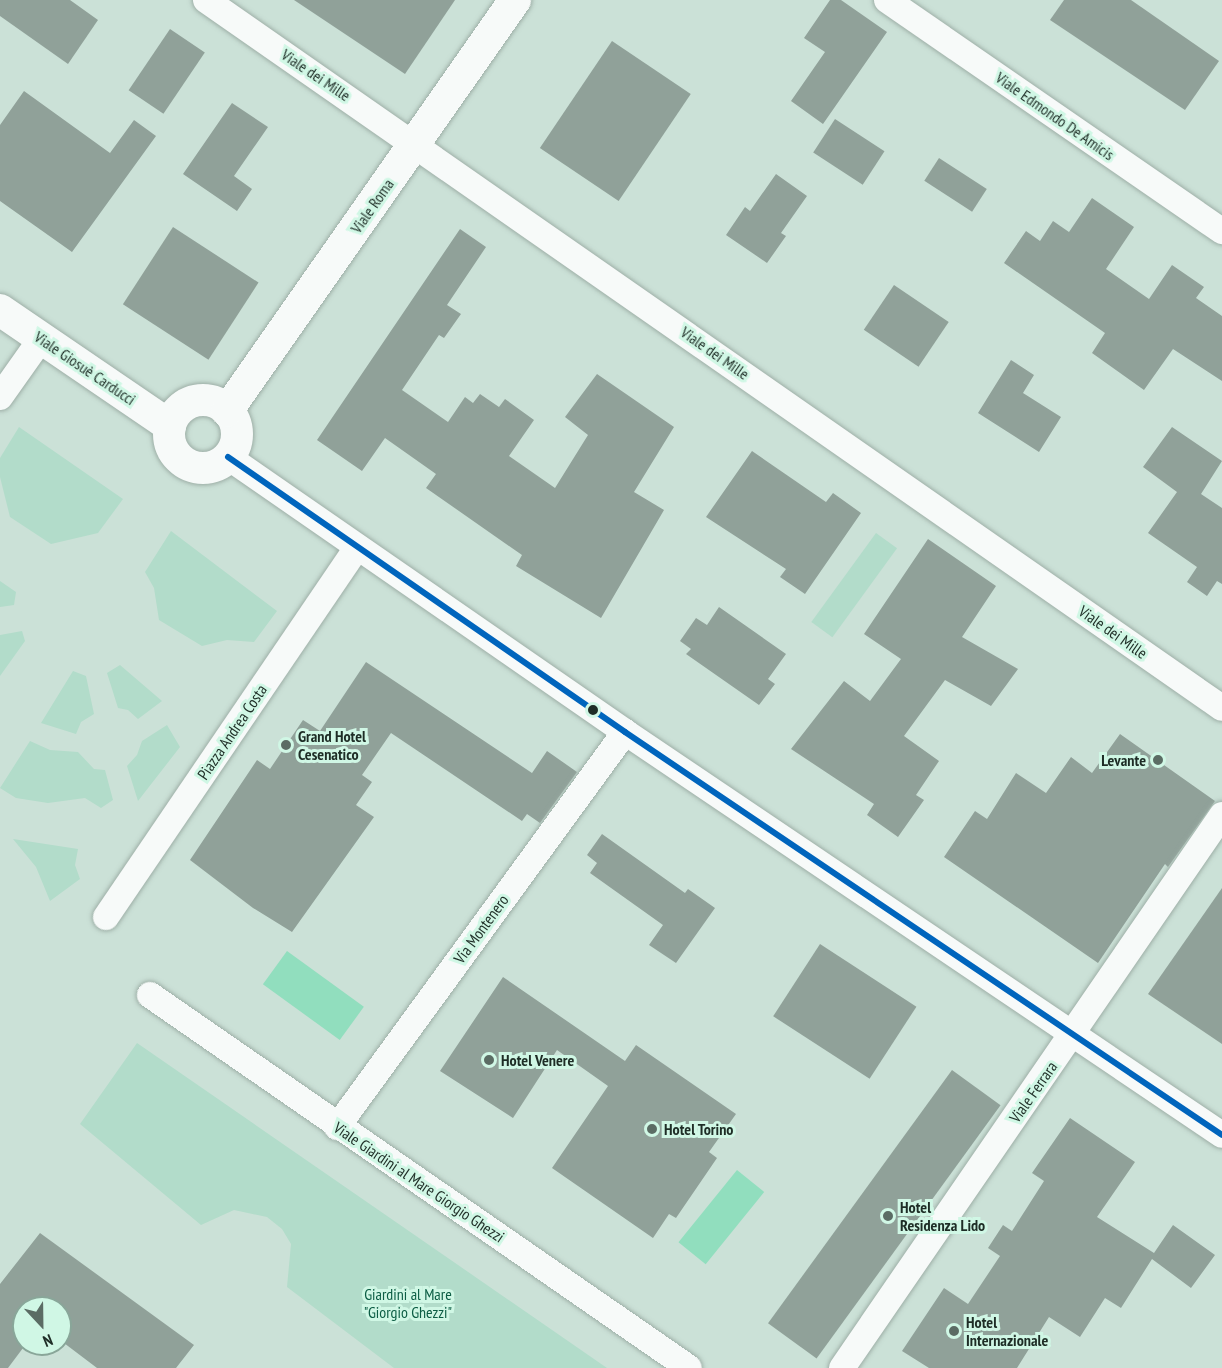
<!DOCTYPE html>
<html>
<head>
<meta charset="utf-8">
<style>
  body { margin:0 }
  #map { position:relative; width:1222px; height:1368px; overflow:hidden; background:#cbe1d7; font-family:"PT Sans Narrow",sans-serif }
  div>[style] { position:absolute }
  .green>* { inset:0; background:#b2dcca; transform-origin:0 0 }
  .water>* { inset:0; background:#91debe; transform-origin:0 0 }
  .building>* { inset:0; background:#90a199; transform-origin:0 0 }
  .roads { filter:drop-shadow(0 0 2px #9eafa7) drop-shadow(0 0 2px #9eafa7) }
  .minor>* { height:26px; margin:-13px; padding:0 13px; transform-origin:13px; border-radius:13px; background:#f7faf9 }
  .tertiary>* { height:32px; margin:-16px; padding:0 16px; transform-origin:16px; border-radius:16px; background:#f7faf9 }
  .tertiary>.ring { margin:-16px; padding:0; box-sizing:content-box; background:none; border:32px solid #f7faf9; border-radius:50% }
  .bus-1>* { height:6px; margin:-3px; padding:0 3px; transform-origin:3px; border-radius:3px; background:#0065bd }
  .dots>* { width:16px; height:16px; translate:-50% -50%; box-sizing:border-box; border:3px solid #d0f7e5; border-radius:50% }
  span { translate:-50% -50%; white-space:nowrap; text-align:center; line-height:1.15; -webkit-text-stroke:6px #d0f7e5; paint-order:stroke }
  .street-label { font-size:16px; color:#1e2d26 }
  .poi-label { font-size:16px; color:#1e2d26; font-weight:700 }
  .left { translate:0 -50%; text-align:left }
  .right { translate:-100% -50%; text-align:right }
  .park-label { font-size:16px; color:#0c5d44 }
  .north { position:absolute; left:12px; top:1296px; width:60px; height:60px; box-sizing:border-box; background:#d0f7e5; border:2px solid #89a699; border-radius:50%; rotate:158deg; font-size:16px; font-weight:700; line-height:24px; text-align:center; color:#1e2d26 }
  .north::after { content:''; display:block; margin:auto; width:21px; height:27px; background:#5b6c64; clip-path:polygon(50% 0,100% 100%,50% 72%,0 100%) }
</style>
</head>
<body>
<div id="map">
  <div class="green">
    <i style="clip-path:polygon(19px 427px,123px 499px,98px 533px,51px 544px,10px 517px,0 477px,0 458px)"></i>
    <i style="clip-path:polygon(171px 531px,277px 611px,254px 642px,227px 640px,202px 646px,159px 620px,154px 588px,145px 572px)"></i>
    <i style="left:876px;top:533px;width:26px;height:110px;rotate:36deg"></i>
    <i style="clip-path:polygon(0 581px,16px 592px,14px 605px,0 607px)"></i>
    <i style="clip-path:polygon(22px 631px,25px 641px,0 676px,0 635px)"></i>
    <i style="clip-path:polygon(120px 665px,162px 701px,138px 719px,128px 710px,118px 708px,107px 673px)"></i>
    <i style="clip-path:polygon(73px 671px,86px 676px,94px 714px,81px 722px,76px 734px,41px 723px)"></i>
    <i style="clip-path:polygon(167px 725px,180px 747px,138px 801px,127px 766px,137px 755px,142px 741px)"></i>
    <i style="clip-path:polygon(30px 741px,50px 750px,78px 752px,94px 769px,105px 770px,113px 800px,101px 808px,85px 798px,48px 803px,16px 798px,0 788px)"></i>
    <i style="clip-path:polygon(13px 839px,78px 849px,75px 865px,80px 879px,50px 901px,36px 867px)"></i>
    <i style="clip-path:polygon(137px 1043px,607px 1368px,394px 1368px,287px 1287px,291px 1244px,282px 1229px,267px 1217px,234px 1210px,201px 1225px,80px 1124px)"></i>
  </div>
  <div class="water">
    <i style="left:287px;top:951px;width:95px;height:41px;rotate:36deg"></i>
    <i style="left:737px;top:1170px;width:35px;height:93px;rotate:39deg"></i>
  </div>
  <div class="building">
    <i style="clip-path:polygon(0 0,70px 0,98px 20px,68px 64px,0 16px)"></i>
    <i style="clip-path:polygon(294px 0,455px 0,405px 74px)"></i>
    <i style="clip-path:polygon(830px 0,841px 0,887px 32px,823px 124px,791px 101px,825px 52px,804px 38px)"></i>
    <i style="clip-path:polygon(1064px 0,1131px 0,1219px 61px,1185px 110px,1050px 20px)"></i>
    <i style="left:170px;top:29px;width:42px;height:74px;rotate:34deg"></i>
    <i style="left:612px;top:41px;width:95px;height:129px;rotate:34deg"></i>
    <i style="clip-path:polygon(24px 91px,110px 153px,134px 120px,156px 136px,72px 252px,0 201px,0 125px)"></i>
    <i style="clip-path:polygon(232px 103px,268px 127px,234px 176px,252px 189px,237px 211px,183px 174px)"></i>
    <i style="left:835px;top:119px;width:59px;height:40px;rotate:33deg"></i>
    <i style="left:939px;top:158px;width:57px;height:27px;rotate:33deg"></i>
    <i style="clip-path:polygon(776px 174px,807px 196px,781px 233px,786px 236px,767px 263px,726px 235px,745px 207px,750px 211px)"></i>
    <i style="clip-path:polygon(1092px 198px,1134px 227px,1106px 269px,1149px 299px,1172px 265px,1204px 287px,1196px 298px,1222px 316px,1222px 381px,1173px 349px,1144px 390px,1092px 353px,1105px 333px,1004px 263px,1026px 231px,1040px 241px,1053px 221px,1069px 232px)"></i>
    <i style="left:173px;top:227px;width:102px;height:92px;rotate:33deg"></i>
    <i style="clip-path:polygon(460px 229px,486px 247px,447px 305px,461px 314px,444px 338px,439px 335px,402px 390px,448px 422px,465px 397px,473px 403px,480px 394px,499px 407px,505px 399px,534px 420px,509px 456px,555px 488px,588px 435px,565px 417px,597px 374px,674px 427px,634px 492px,664px 510px,601px 618px,516px 566px,522px 555px,426px 488px,436px 474px,385px 438px,362px 471px,317px 440px)"></i>
    <i style="left:894px;top:285px;width:66px;height:54px;rotate:34deg"></i>
    <i style="clip-path:polygon(1011px 360px,1034px 375px,1023px 393px,1061px 417px,1039px 452px,978px 413px)"></i>
    <i style="clip-path:polygon(1172px 427px,1222px 461px,1201px 494px,1222px 508px,1222px 584px,1217px 581px,1207px 596px,1187px 582px,1197px 567px,1148px 533px,1177px 492px,1143px 467px)"></i>
    <i style="clip-path:polygon(752px 451px,826px 502px,833px 493px,861px 513px,805px 594px,780px 577px,786px 569px,706px 517px)"></i>
    <i style="clip-path:polygon(928px 539px,996px 586px,962px 637px,1018px 669px,991px 706px,945px 680px,904px 736px,939px 761px,916px 795px,924px 800px,898px 837px,867px 815px,874px 804px,791px 749px,844px 681px,870px 701px,901px 659px,864px 634px)"></i>
    <i style="clip-path:polygon(719px 607px,786px 654px,768px 679px,775px 684px,759px 705px,686px 654px,691px 649px,680px 641px,696px 618px,707px 625px)"></i>
    <i style="clip-path:polygon(366px 662px,532px 773px,547px 751px,577px 772px,540px 823px,527px 814px,522px 821px,391px 733px,362px 775px,372px 782px,356px 805px,374px 817px,292px 932px,253px 908px,190px 860px,257px 760px,270px 769px,303px 720px,320px 731px)"></i>
    <i style="clip-path:polygon(1120px 734px,1215px 801px,1168px 867px,1165px 864px,1098px 963px,944px 857px,975px 811px,987px 819px,1016px 773px,1046px 793px,1071px 757px,1092px 773px)"></i>
    <i style="clip-path:polygon(602px 834px,685px 893px,688px 889px,715px 908px,676px 963px,649px 945px,663px 925px,590px 873px,597px 863px,587px 855px)"></i>
    <i style="clip-path:polygon(1222px 888px,1222px 1044px,1148px 994px)"></i>
    <i style="left:820px;top:944px;width:115px;height:86px;rotate:33deg"></i>
    <i style="clip-path:polygon(503px 977px,625px 1061px,636px 1045px,736px 1114px,709px 1152px,717px 1158px,676px 1218px,669px 1214px,653px 1238px,552px 1168px,608px 1086px,557px 1050px,513px 1118px,440px 1071px)"></i>
    <i style="left:952px;top:1070px;width:60px;height:313px;rotate:36deg"></i>
    <i style="clip-path:polygon(1070px 1118px,1135px 1162px,1097px 1217px,1154px 1253px,1173px 1225px,1215px 1255px,1191px 1288px,1152px 1259px,1121px 1308px,1105px 1298px,1080px 1337px,1049px 1317px,1017px 1368px,929px 1368px,902px 1351px,944px 1288px,968px 1304px,1000px 1256px,988px 1248px,1003px 1225px,1012px 1231px,1044px 1181px,1032px 1173px)"></i>
    <i style="clip-path:polygon(40px 1233px,194px 1345px,176px 1368px,97px 1368px,60px 1340px,60px 1308px,24px 1308px,26px 1344px,8px 1368px,0 1368px,0 1284px)"></i>
  </div>
  <div class="roads">
    <div class="minor">
      <i style="left:206px;top:0;width:1238px;rotate:34.87deg"></i>
      <i style="left:887px;top:0;width:407px;rotate:34.6deg"></i>
      <i style="left:0;top:397px;width:71px;rotate:-54.7deg"></i>
      <i style="left:228px;top:457px;width:483px;rotate:34.7deg"></i>
      <i style="left:625px;top:732px;width:720px;rotate:34.02deg"></i>
      <i style="left:106px;top:917px;width:447px;rotate:-55.8deg"></i>
      <i style="left:150px;top:995px;width:655px;rotate:34.68deg"></i>
      <i style="left:337px;top:1127px;width:489px;rotate:-53.9deg"></i>
      <i style="left:842px;top:1368px;width:671px;rotate:-55.5deg"></i>
    </div>
    <div class="tertiary">
      <i style="left:0;top:310px;width:206px;rotate:34.3deg"></i>
      <i class="ring" style="left:169px;top:400px;width:36px;height:36px"></i>
      <i style="left:227px;top:411px;width:502px;rotate:-54.98deg"></i>
    </div>
  </div>
  <div class="bus-1">
    <i style="left:228px;top:457px;width:483px;rotate:34.7deg"></i>
    <i style="left:625px;top:732px;width:720px;rotate:34.02deg"></i>
  </div>
  <div class="dots">
    <i style="left:593px;top:710px;background:#1e2d26"></i>
    <i style="left:286px;top:745px;background:#5b6c64"></i>
    <i style="left:1158px;top:760px;background:#5b6c64"></i>
    <i style="left:489px;top:1060px;background:#5b6c64"></i>
    <i style="left:652px;top:1129px;background:#5b6c64"></i>
    <i style="left:888px;top:1216px;background:#5b6c64"></i>
    <i style="left:954px;top:1331px;background:#5b6c64"></i>
  </div>
  <div class="street-label">
    <span style="left:316px;top:75px;rotate:34deg">Viale dei Mille</span>
    <span style="left:1055px;top:116px;rotate:35deg">Viale Edmondo De Amicis</span>
    <span style="left:372px;top:206px;rotate:-55deg">Viale Roma</span>
    <span style="left:715px;top:353px;rotate:35deg">Viale dei Mille</span>
    <span style="left:85px;top:368px;rotate:34deg">Viale Giosuè Carducci</span>
    <span style="left:1113px;top:632px;rotate:35deg">Viale dei Mille</span>
    <span style="left:232px;top:732px;rotate:-56deg">Piazza Andrea Costa</span>
    <span style="left:481px;top:929px;rotate:-54deg">Via Montenero</span>
    <span style="left:1033px;top:1092px;rotate:-55deg">Viale Ferrara</span>
    <span style="left:419px;top:1182px;rotate:34deg">Viale Giardini al Mare Giorgio Ghezzi</span>
  </div>
  <div class="poi-label">
    <span class="left" style="left:298px;top:745px">Grand Hotel<br>Cesenatico</span>
    <span class="right" style="left:1146px;top:760px">Levante</span>
    <span class="left" style="left:501px;top:1060px">Hotel Venere</span>
    <span class="left" style="left:664px;top:1129px">Hotel Torino</span>
    <span class="left" style="left:900px;top:1216px">Hotel<br>Residenza Lido</span>
    <span class="left" style="left:966px;top:1331px">Hotel<br>Internazionale</span>
  </div>
  <div class="park-label">
    <span style="left:408px;top:1303px">Giardini al Mare<br>"Giorgio Ghezzi"</span>
  </div>
  <div class="north">N</div>
</div>
</body>
</html>
